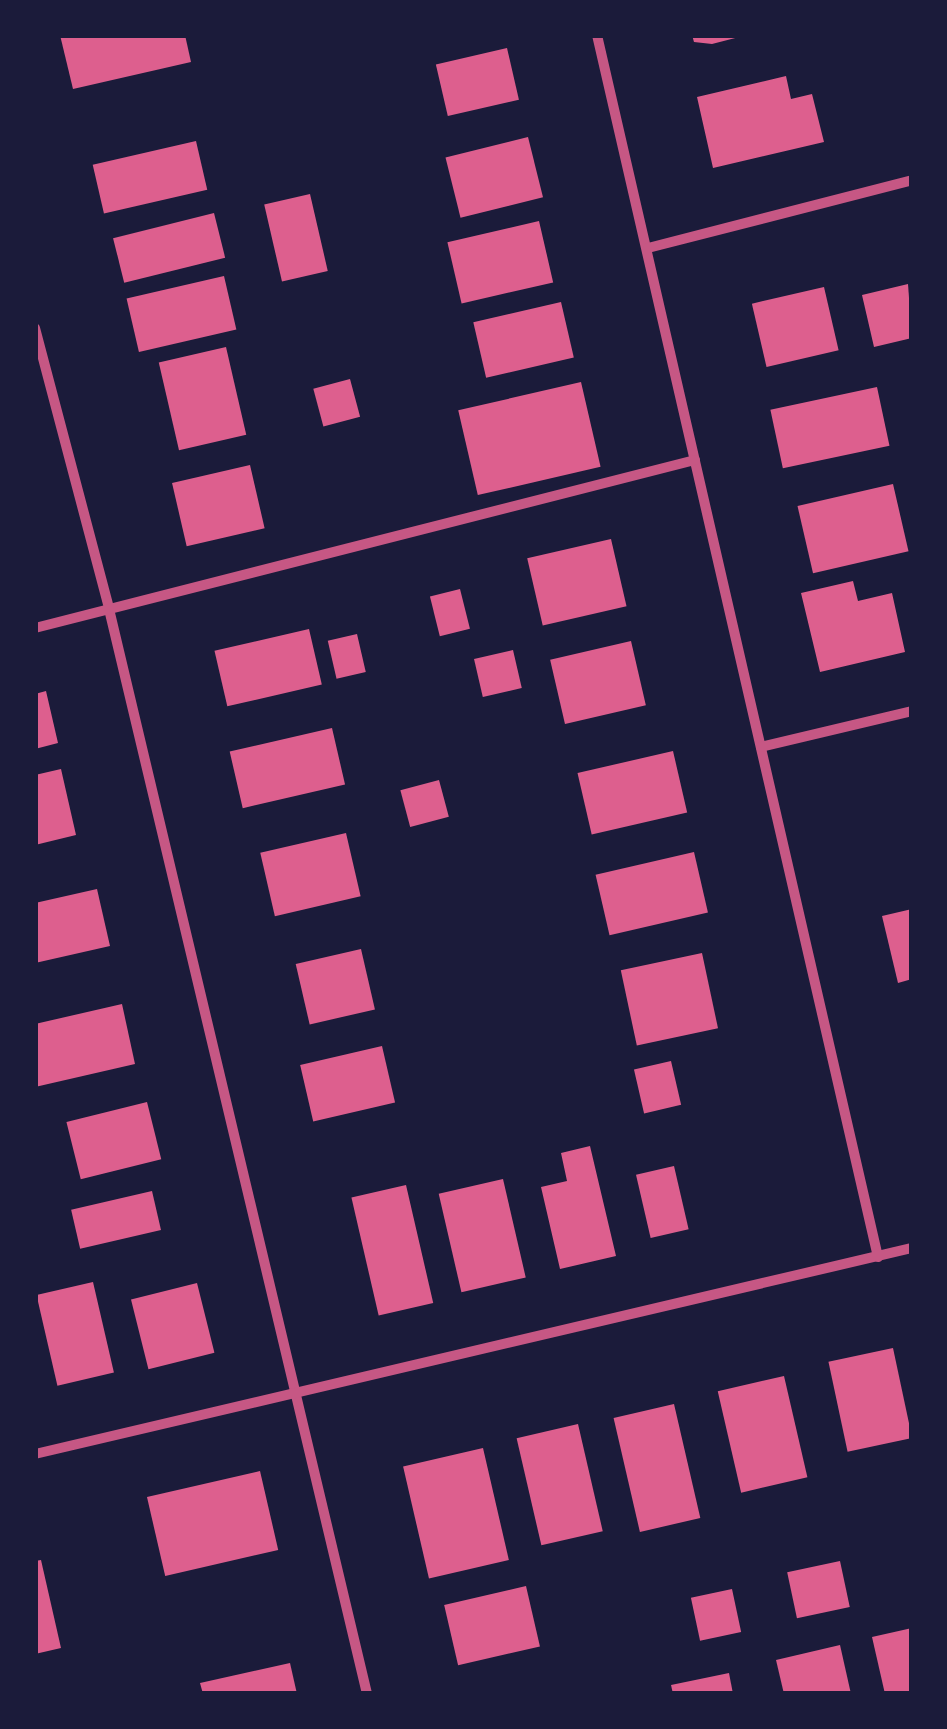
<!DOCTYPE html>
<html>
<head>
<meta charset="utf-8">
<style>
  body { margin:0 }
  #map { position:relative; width:947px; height:1729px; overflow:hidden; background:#1b1b3a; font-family:"Varela Round",sans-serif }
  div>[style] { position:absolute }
  .building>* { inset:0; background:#dd5f8e; transform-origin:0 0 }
  .minor>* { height:10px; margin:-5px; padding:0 5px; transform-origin:5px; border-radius:5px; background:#c65784 }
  span { translate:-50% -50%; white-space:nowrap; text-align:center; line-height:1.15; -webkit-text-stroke:10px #1b1b3a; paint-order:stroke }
  .frame { position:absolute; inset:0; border:38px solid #1b1b3a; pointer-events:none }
</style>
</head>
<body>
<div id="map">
  <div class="building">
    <i style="clip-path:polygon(60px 35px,185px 35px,191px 62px,73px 89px)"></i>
    <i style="clip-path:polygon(692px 35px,743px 35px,743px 36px,712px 44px,694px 42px)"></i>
    <i style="left:507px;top:48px;width:53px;height:73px;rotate:77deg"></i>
    <i style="clip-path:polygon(786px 76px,791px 99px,812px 94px,824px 142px,713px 168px,697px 97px)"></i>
    <i style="left:528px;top:137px;width:62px;height:85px;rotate:76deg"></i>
    <i style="left:196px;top:141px;width:50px;height:106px;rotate:77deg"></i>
    <i style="left:310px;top:194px;width:79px;height:47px;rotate:77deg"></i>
    <i style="left:214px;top:213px;width:46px;height:104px;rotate:76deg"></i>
    <i style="left:539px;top:221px;width:63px;height:94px;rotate:77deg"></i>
    <i style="left:224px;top:276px;width:55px;height:100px;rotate:77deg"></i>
    <i style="clip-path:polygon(908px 284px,912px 338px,874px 347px,862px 295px)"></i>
    <i style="left:824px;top:287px;width:65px;height:74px;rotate:77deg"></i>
    <i style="left:561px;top:302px;width:57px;height:90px;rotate:77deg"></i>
    <i style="left:226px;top:347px;width:90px;height:69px;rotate:77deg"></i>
    <i style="left:350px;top:379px;width:39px;height:38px;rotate:75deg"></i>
    <i style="left:581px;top:382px;width:87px;height:126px;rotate:77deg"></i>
    <i style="left:877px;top:387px;width:60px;height:109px;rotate:78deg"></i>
    <i style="left:250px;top:465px;width:65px;height:80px;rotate:77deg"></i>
    <i style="left:893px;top:484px;width:69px;height:98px;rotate:77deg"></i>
    <i style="left:611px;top:539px;width:69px;height:86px;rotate:77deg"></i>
    <i style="clip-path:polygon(853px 581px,858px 601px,892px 593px,905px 652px,820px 672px,801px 593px)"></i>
    <i style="left:460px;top:589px;width:41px;height:31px;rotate:76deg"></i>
    <i style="left:309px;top:629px;width:57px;height:97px;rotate:77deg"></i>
    <i style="left:357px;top:634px;width:39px;height:30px;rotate:77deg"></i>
    <i style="left:631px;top:641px;width:66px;height:83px;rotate:77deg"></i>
    <i style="left:513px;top:650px;width:39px;height:40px;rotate:77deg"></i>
    <i style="clip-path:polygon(46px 691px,58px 743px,35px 749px,35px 694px)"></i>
    <i style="left:332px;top:728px;width:58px;height:105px;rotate:77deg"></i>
    <i style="left:673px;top:751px;width:63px;height:98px;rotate:77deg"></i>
    <i style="clip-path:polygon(61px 769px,76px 835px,35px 845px,35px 775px)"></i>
    <i style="left:439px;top:780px;width:38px;height:40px;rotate:75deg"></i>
    <i style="left:346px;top:833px;width:65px;height:88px;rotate:77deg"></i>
    <i style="left:694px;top:852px;width:62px;height:101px;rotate:77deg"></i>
    <i style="clip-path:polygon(97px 889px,110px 946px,35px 963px,35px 903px)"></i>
    <i style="clip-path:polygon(912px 909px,912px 979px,898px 983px,882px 916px)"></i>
    <i style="left:361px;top:949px;width:62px;height:67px;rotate:77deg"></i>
    <i style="left:702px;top:953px;width:77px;height:83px;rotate:78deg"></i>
    <i style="clip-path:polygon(122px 1004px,135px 1064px,35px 1087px,35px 1024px)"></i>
    <i style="left:382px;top:1046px;width:58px;height:84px;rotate:77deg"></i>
    <i style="left:671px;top:1061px;width:45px;height:38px;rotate:77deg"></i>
    <i style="left:147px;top:1102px;width:59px;height:83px;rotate:76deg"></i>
    <i style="clip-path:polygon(590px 1146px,616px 1256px,560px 1269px,541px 1187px,567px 1181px,561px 1153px)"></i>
    <i style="left:674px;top:1166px;width:65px;height:39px;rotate:77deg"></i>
    <i style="left:503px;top:1179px;width:101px;height:66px;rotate:77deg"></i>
    <i style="left:406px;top:1185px;width:121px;height:56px;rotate:77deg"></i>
    <i style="left:152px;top:1191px;width:40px;height:83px;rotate:77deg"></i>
    <i style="left:93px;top:1282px;width:93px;height:58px;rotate:77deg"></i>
    <i style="left:197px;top:1283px;width:72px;height:68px;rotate:76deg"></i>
    <i style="left:893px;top:1348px;width:92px;height:66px;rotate:78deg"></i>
    <i style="left:784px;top:1376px;width:104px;height:68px;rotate:77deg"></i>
    <i style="left:674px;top:1404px;width:117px;height:62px;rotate:77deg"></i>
    <i style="left:578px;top:1424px;width:110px;height:63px;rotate:77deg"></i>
    <i style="left:483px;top:1448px;width:115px;height:82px;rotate:77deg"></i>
    <i style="left:260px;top:1471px;width:81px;height:116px;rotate:77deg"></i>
    <i style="clip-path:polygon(41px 1560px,61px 1648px,35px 1654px,35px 1561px)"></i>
    <i style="left:840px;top:1561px;width:47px;height:54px;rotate:78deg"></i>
    <i style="left:526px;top:1586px;width:62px;height:84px;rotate:77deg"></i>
    <i style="left:732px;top:1589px;width:44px;height:42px;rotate:78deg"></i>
    <i style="clip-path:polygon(912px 1628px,912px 1694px,885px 1694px,872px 1637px)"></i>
    <i style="clip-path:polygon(840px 1645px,851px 1694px,784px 1694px,776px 1660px)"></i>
    <i style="clip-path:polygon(290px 1663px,297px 1694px,203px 1694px,200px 1683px)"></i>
    <i style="clip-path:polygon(729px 1673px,733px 1694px,673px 1694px,671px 1685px)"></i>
  </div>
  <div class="minor">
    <i style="left:597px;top:35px;width:1254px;rotate:77.05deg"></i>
    <i style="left:648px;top:248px;width:273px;rotate:-14.4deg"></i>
    <i style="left:35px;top:328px;width:291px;rotate:75.2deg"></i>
    <i style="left:109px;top:609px;width:1115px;rotate:76.62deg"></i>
    <i style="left:35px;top:628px;width:681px;rotate:-14.28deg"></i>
    <i style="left:761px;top:747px;width:155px;rotate:-13.4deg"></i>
    <i style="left:35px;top:1454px;width:901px;rotate:-13.22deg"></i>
  </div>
  <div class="frame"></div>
</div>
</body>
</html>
